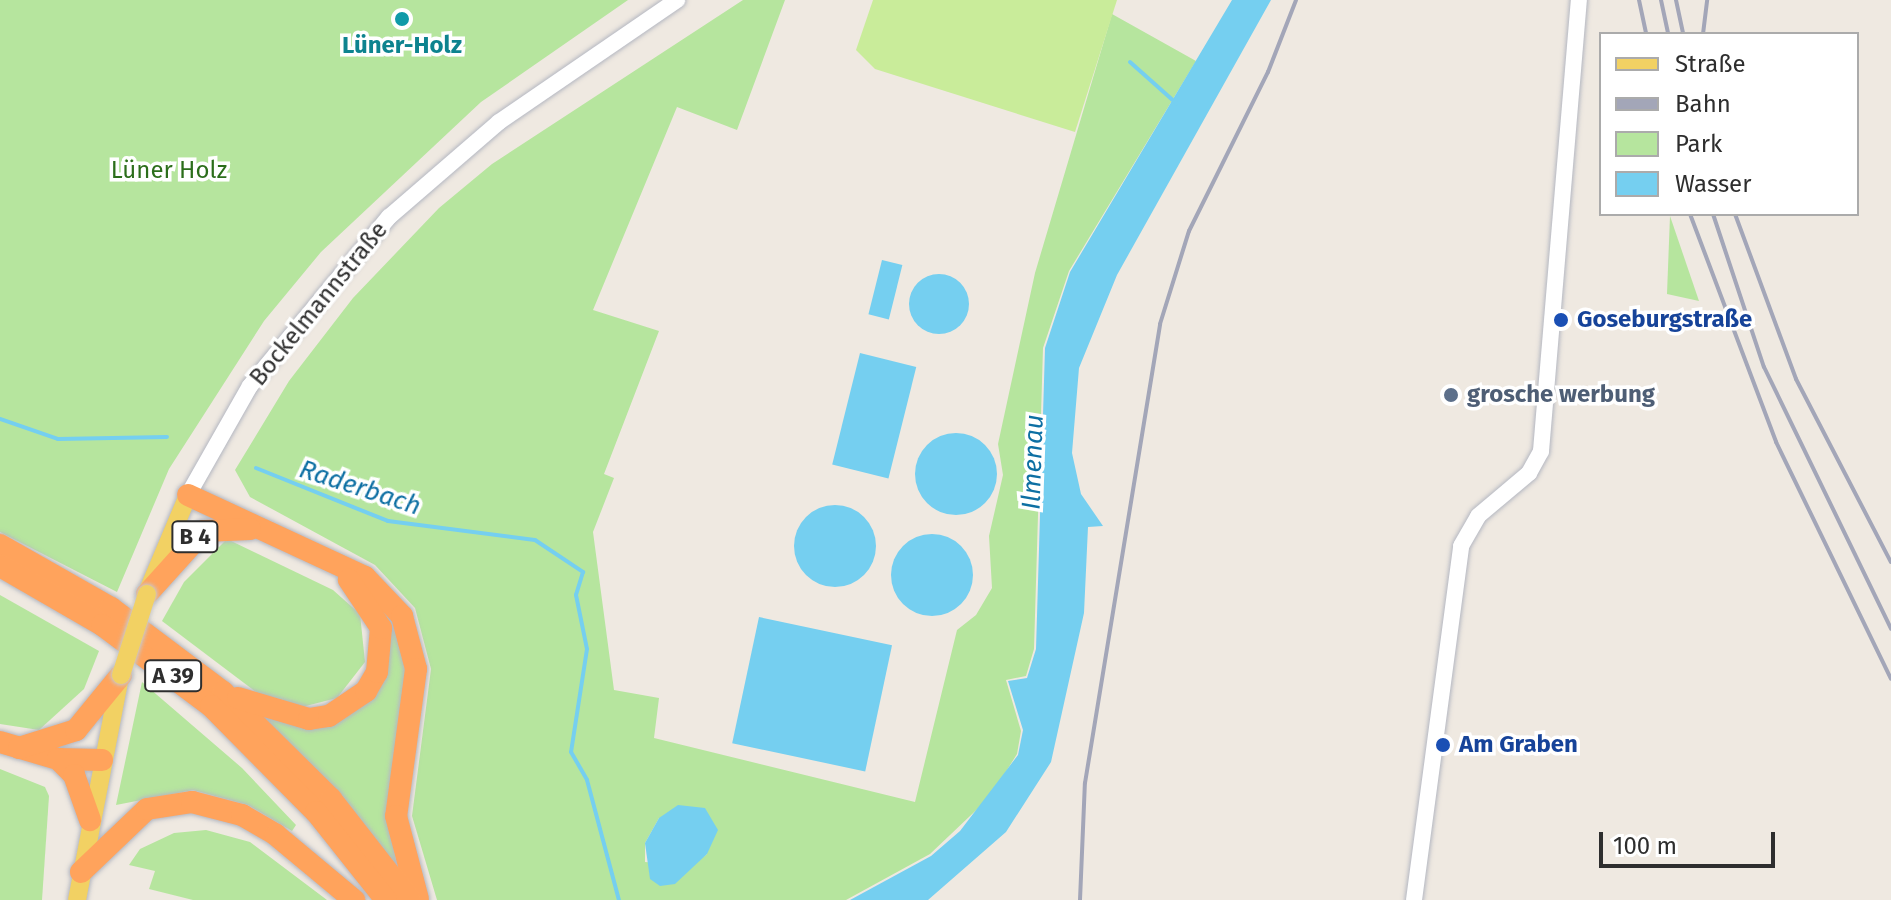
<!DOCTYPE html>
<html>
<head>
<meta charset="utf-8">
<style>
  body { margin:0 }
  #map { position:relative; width:1891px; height:900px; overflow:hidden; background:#efe9e1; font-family:"Fira Sans",sans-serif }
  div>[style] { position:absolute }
  .green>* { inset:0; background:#b6e59e }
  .pitch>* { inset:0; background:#c9ec9a }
  .water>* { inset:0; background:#75cff0; transform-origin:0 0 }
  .round { border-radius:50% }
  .stream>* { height:4px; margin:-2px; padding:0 2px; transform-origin:2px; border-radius:2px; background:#75cff0 }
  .roads { filter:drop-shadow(0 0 2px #b4b7c1) drop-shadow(0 0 2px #b4b7c1) }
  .secondary>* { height:16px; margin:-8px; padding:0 8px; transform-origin:8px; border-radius:8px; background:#fff }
  .primary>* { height:18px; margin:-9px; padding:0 9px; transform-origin:9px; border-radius:9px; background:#f2d163 }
  .highway>* { height:22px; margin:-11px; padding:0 11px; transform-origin:11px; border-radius:11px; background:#ffa35c }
  .rail>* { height:4px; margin:-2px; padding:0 2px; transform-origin:2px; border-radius:2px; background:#a3a6b8 }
  .bridges { filter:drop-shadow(0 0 2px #c9c9c9) drop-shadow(0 0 2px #c9c9c9) }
  .primary-bridge>* { height:18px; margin:-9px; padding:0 9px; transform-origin:9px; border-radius:9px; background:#f2d163 }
  .dots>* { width:22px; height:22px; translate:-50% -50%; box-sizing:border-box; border:4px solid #fff; border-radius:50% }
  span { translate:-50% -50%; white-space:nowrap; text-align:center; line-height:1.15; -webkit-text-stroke:7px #fff; paint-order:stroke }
  .shield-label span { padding:2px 6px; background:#fff; border:2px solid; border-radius:6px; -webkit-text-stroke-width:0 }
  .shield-label { font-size:22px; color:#2e2e2e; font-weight:700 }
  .culture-label { font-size:24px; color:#0d838f; font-weight:700 }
  .park-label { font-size:24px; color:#2c6e1b }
  .street-label { font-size:24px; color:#2e2e2e }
  .transit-label { font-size:24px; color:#164399; font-weight:700 }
  .left { translate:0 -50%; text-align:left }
  .service-label { font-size:24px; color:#4e5e75; font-weight:700 }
  .water-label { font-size:26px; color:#0d6fa3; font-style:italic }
  .legend { position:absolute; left:1599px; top:32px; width:260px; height:184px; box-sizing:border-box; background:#fff; border:2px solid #ababab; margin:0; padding:10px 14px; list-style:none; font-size:24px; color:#2e2e2e }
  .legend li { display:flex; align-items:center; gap:16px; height:40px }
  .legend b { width:40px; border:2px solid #ababab }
  .scale { position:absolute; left:1599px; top:832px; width:176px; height:36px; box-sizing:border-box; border:4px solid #2e2e2e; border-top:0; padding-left:10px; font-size:24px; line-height:28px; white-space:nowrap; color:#2e2e2e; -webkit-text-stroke:6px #fff; paint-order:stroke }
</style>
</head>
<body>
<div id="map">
  <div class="green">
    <i style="clip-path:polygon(0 0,628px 0,481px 102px,321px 252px,264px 321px,169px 469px,117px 592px,0 532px)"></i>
    <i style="clip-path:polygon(evenodd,743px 0,785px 0,737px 130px,677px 107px,593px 310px,659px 331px,604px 474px,614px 478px,593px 532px,614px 690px,659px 698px,654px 738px,915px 802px,957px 630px,976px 615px,992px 588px,989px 536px,1003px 475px,998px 444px,1035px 273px,1112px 14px,1196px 61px,1069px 271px,1043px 348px,1034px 649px,1026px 676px,1006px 680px,1021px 731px,1017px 754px,990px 797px,930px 854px,846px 900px,437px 900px,412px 816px,431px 669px,415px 608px,375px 565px,250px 497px,235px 470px,289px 381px,353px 298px,439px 208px,492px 164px,743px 0,659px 818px,707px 854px,692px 866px,645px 862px,645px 843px,659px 818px)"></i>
    <i style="clip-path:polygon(1670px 216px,1699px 301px,1667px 294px)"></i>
    <i style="clip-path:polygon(227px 539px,333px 590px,360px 614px,365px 662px,337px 698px,302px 707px,260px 695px,162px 621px,184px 582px)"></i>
    <i style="clip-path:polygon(0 595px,99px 651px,84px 689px,39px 730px,0 724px)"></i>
    <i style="clip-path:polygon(380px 601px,394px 620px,407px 670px,389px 817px,397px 869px,259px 714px,307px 727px,373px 695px)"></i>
    <i style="clip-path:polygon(142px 682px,242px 768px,296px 825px,292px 831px,248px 805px,193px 790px,116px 805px)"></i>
    <i style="clip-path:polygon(0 769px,45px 787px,49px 796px,42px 900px,0 900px)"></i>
    <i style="clip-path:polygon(206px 830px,250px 842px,327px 900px,193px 900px,149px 889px,155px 871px,129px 865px,140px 849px,174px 833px)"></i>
  </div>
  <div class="pitch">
    <i style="clip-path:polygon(873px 0,1117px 0,1075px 132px,875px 69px,856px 50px)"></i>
  </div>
  <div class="water">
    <i style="clip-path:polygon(1232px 0,1271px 0,1117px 275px,1079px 368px,1072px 453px,1081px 494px,1103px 526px,1088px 527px,1084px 613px,1051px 762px,1006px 832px,928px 900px,850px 900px,931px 856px,960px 831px,1018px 755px,1023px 730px,1008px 681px,1027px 678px,1036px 649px,1045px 348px,1070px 272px)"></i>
    <i style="left:882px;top:260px;width:21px;height:56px;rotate:14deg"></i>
    <i class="round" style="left:909px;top:274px;width:60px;height:60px"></i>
    <i style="left:860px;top:353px;width:58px;height:115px;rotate:14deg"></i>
    <i class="round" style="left:915px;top:433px;width:82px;height:82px"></i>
    <i class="round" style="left:794px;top:505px;width:82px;height:82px"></i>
    <i class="round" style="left:891px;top:534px;width:82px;height:82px"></i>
    <i style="left:759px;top:617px;width:136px;height:129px;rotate:12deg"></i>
    <i style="clip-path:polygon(678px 805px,705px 808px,718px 830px,707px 854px,675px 884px,660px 886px,650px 879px,645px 843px,659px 818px)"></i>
  </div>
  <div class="stream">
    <i style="left:1130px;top:62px;width:62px;rotate:41.7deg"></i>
    <i style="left:0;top:419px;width:61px;rotate:19deg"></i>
    <i style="left:58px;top:439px;width:109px;rotate:-1.1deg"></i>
    <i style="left:256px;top:468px;width:142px;rotate:21.9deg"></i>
    <i style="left:388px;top:521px;width:148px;rotate:7.4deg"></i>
    <i style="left:535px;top:540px;width:58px;rotate:33.7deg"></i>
    <i style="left:583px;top:572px;width:24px;rotate:107deg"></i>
    <i style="left:576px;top:595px;width:55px;rotate:78.5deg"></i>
    <i style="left:587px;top:649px;width:104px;rotate:98.8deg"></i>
    <i style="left:571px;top:752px;width:32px;rotate:60deg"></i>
    <i style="left:587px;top:780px;width:124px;rotate:75.1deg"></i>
  </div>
  <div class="roads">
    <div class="secondary">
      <i style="left:188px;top:495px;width:125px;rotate:-60.4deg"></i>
      <i style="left:250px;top:386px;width:219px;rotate:-50.6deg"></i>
      <i style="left:389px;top:217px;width:145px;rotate:-40.8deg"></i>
      <i style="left:499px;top:122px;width:216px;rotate:-34.4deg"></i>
      <i style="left:1414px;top:900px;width:357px;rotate:-82.4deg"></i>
      <i style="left:1461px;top:546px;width:34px;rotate:-60deg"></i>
      <i style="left:1478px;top:516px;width:67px;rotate:-40.1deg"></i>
      <i style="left:1529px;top:473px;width:25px;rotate:-61deg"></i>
      <i style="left:1541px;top:451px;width:453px;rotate:-85.2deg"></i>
    </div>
    <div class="primary">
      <i style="left:149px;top:588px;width:101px;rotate:-67.2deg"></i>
      <i style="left:77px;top:900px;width:227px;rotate:-79.1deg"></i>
    </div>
    <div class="highway">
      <i style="left:188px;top:495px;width:195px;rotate:24.9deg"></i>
      <i style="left:365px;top:577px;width:54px;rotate:46.5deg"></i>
      <i style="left:402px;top:616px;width:55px;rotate:75.2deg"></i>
      <i style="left:416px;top:669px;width:148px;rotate:97.7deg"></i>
      <i style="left:396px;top:816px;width:86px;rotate:75.2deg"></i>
      <i style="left:0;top:545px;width:128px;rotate:29.6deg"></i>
      <i style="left:111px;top:608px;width:140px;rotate:36.9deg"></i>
      <i style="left:223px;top:692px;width:152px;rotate:44.7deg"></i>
      <i style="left:331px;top:799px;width:128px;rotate:52deg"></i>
      <i style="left:0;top:566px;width:118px;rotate:30deg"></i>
      <i style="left:102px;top:625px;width:136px;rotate:36.6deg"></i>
      <i style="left:211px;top:706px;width:149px;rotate:45.3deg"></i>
      <i style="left:316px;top:812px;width:112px;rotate:51.5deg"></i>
      <i style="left:147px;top:594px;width:85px;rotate:-47.9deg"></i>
      <i style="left:204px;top:531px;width:46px;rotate:-2.5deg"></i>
      <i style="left:238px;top:698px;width:74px;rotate:16.5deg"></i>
      <i style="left:309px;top:719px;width:20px;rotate:-9deg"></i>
      <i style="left:329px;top:716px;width:45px;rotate:-34deg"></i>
      <i style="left:366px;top:691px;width:22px;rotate:-60deg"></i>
      <i style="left:377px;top:672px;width:44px;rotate:-84.8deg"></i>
      <i style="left:381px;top:628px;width:58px;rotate:-123.7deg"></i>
      <i style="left:0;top:742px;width:60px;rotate:16.3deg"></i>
      <i style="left:58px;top:759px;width:44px;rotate:1.3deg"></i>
      <i style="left:19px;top:748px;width:60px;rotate:-17.5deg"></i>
      <i style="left:76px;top:730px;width:71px;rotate:-50.7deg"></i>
      <i style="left:58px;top:759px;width:23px;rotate:45deg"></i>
      <i style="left:74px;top:775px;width:48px;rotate:70.4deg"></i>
      <i style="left:81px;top:872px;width:91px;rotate:-43.7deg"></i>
      <i style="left:147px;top:809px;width:46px;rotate:-8.8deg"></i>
      <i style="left:192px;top:802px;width:52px;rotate:14.6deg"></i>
      <i style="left:242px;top:815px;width:39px;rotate:30deg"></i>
      <i style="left:276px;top:835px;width:102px;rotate:39.8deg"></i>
    </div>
  </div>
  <div class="rail">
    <i style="left:1639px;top:0;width:35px;rotate:78deg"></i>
    <i style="left:1661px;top:0;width:35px;rotate:78deg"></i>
    <i style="left:1676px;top:0;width:35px;rotate:78deg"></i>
    <i style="left:1703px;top:34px;width:34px;rotate:-83deg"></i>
    <i style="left:1690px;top:214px;width:244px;rotate:69.3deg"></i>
    <i style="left:1776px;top:442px;width:263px;rotate:64.1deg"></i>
    <i style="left:1713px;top:214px;width:161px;rotate:71.6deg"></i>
    <i style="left:1764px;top:367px;width:291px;rotate:64.1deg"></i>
    <i style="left:1735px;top:214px;width:176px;rotate:69.7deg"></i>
    <i style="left:1796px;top:379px;width:206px;rotate:62.6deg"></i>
    <i style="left:1080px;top:900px;width:117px;rotate:-87.6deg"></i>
    <i style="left:1085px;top:783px;width:465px;rotate:-80.7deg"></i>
    <i style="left:1160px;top:324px;width:97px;rotate:-72.7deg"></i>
    <i style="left:1189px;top:231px;width:178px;rotate:-63.6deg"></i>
    <i style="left:1268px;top:72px;width:77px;rotate:-68.7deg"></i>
  </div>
  <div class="bridges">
    <div class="primary-bridge">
      <i style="left:121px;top:675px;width:85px;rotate:-72.2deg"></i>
    </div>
  </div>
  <div class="dots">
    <i style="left:402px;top:19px;background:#0f9aa8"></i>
    <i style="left:1561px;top:320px;background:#1a4fb4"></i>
    <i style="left:1451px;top:395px;background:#5c6f8a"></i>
    <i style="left:1443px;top:745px;background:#1a4fb4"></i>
  </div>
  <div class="shield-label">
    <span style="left:195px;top:537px">B 4</span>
    <span style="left:173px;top:676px">A 39</span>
  </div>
  <div class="culture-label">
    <span style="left:402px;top:46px">Lüner-Holz</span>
  </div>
  <div class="park-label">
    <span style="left:169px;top:171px">Lüner Holz</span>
  </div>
  <div class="street-label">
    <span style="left:319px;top:304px;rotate:-51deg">Bockelmannstraße</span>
  </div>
  <div class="transit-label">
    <span class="left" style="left:1577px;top:320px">Goseburgstraße</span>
    <span class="left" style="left:1459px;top:745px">Am Graben</span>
  </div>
  <div class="service-label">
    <span class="left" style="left:1467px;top:395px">grosche werbung</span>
  </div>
  <div class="water-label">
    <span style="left:1033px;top:462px;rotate:-88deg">Ilmenau</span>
    <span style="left:360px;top:488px;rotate:18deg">Raderbach</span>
  </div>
  <ul class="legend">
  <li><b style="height:10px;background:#f2d163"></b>Straße</li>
  <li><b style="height:10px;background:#a3a6b8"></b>Bahn</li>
  <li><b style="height:22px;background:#b6e59e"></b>Park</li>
  <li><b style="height:22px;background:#75cff0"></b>Wasser</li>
  </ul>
  <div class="scale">100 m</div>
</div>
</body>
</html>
